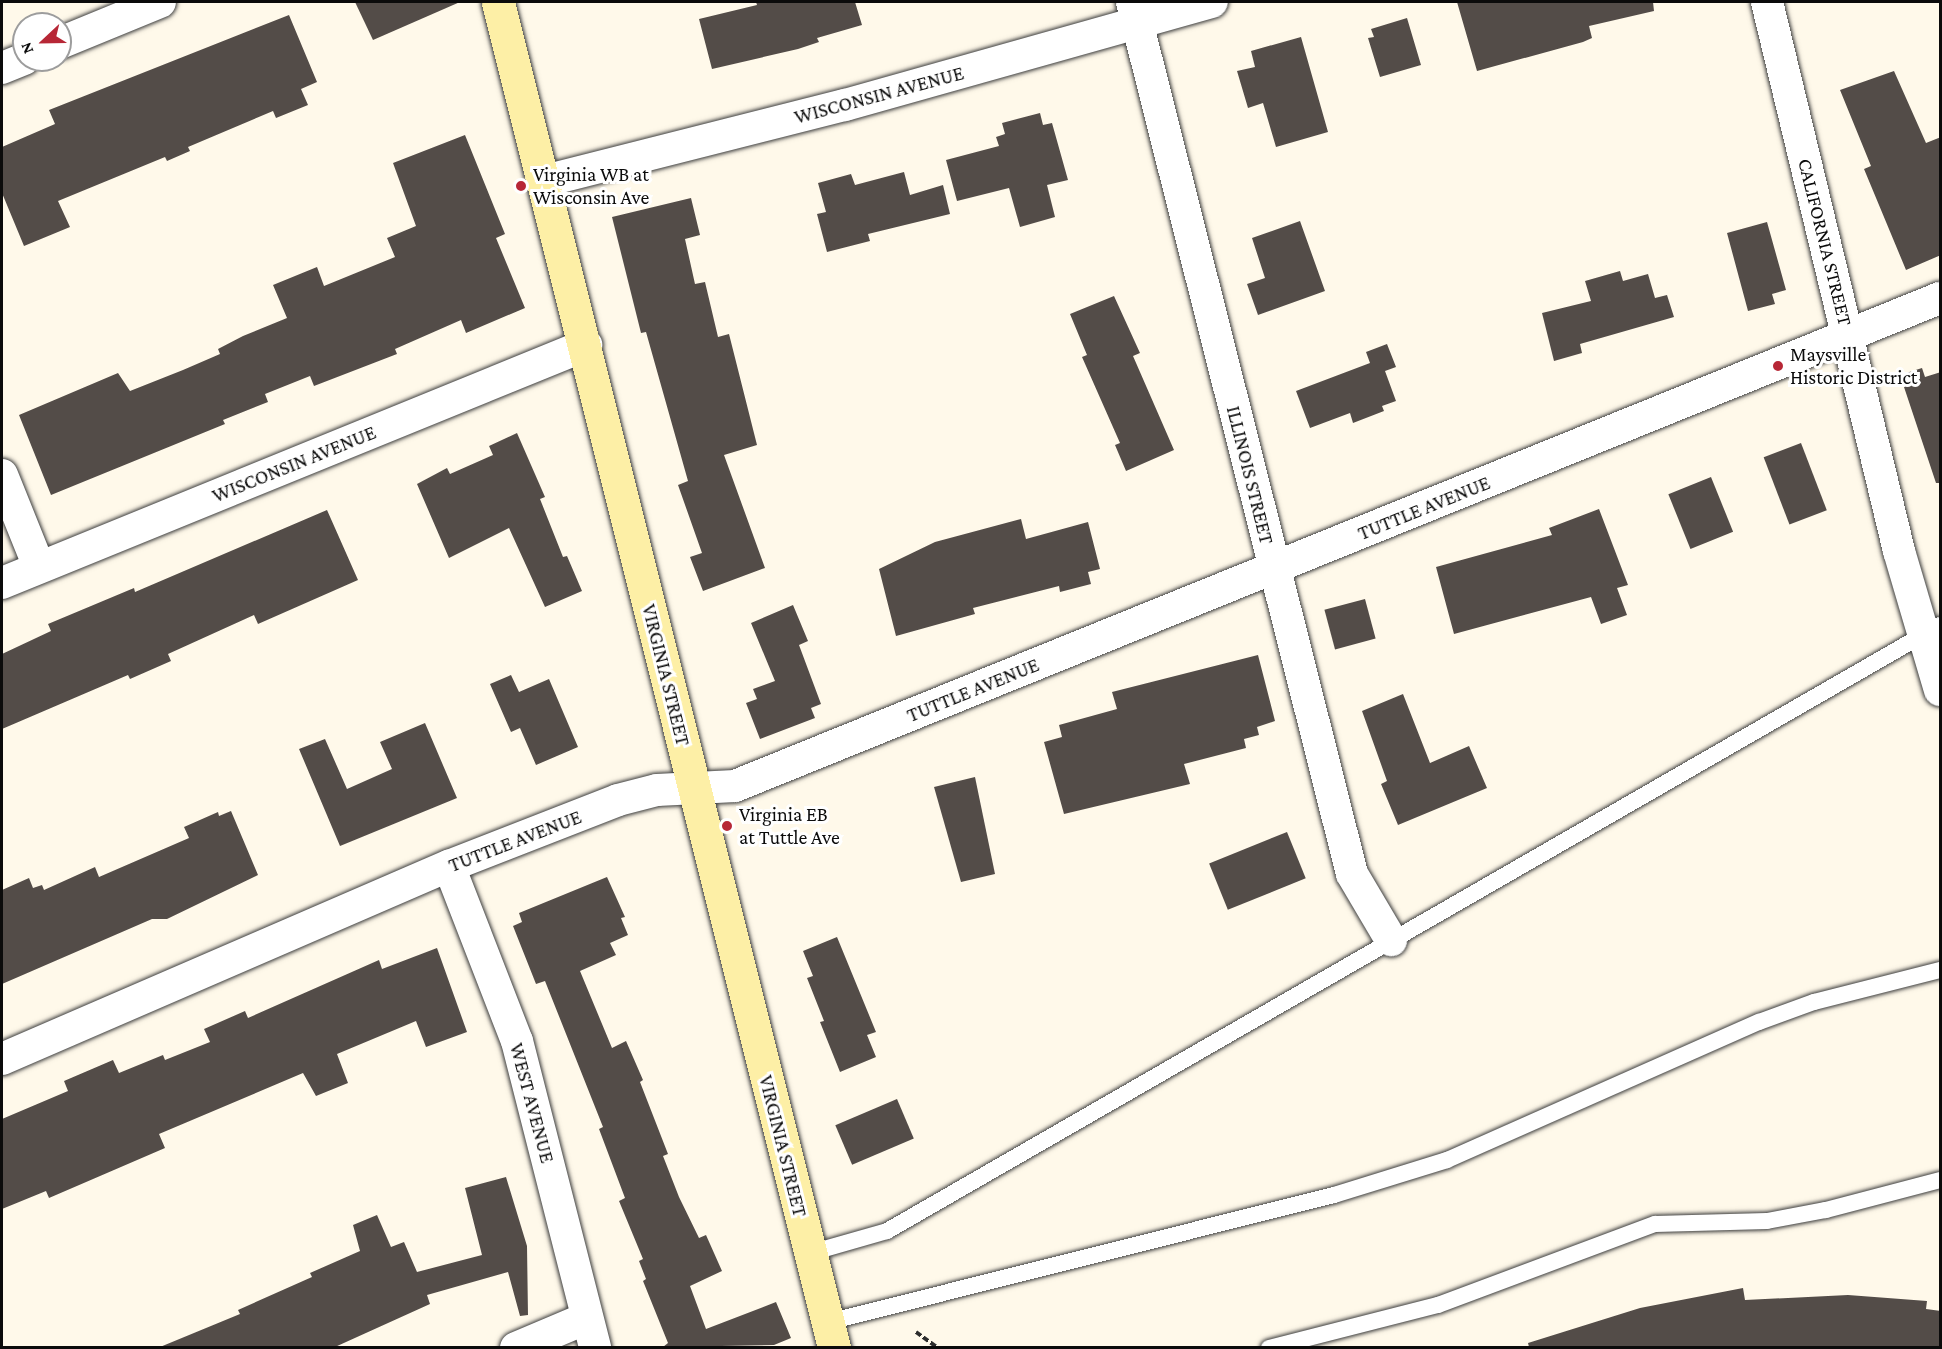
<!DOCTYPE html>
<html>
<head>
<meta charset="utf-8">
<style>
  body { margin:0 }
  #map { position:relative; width:1942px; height:1349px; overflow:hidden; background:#fff9ea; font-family:"Crimson Pro",serif }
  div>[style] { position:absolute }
  .building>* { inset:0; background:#534c48; transform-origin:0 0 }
  .path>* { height:4px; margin-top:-2px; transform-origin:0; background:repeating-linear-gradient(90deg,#2d2d2d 0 6px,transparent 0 9px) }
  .roads { filter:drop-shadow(0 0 2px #3e3e3e) drop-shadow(0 0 2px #3e3e3e) }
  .lane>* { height:16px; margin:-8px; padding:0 8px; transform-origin:8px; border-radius:8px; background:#fff }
  .street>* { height:32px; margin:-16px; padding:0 16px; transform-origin:16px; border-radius:16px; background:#fff }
  .secondary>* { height:33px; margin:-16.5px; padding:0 16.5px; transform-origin:16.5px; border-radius:16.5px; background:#fdefa6 }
  .dots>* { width:16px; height:16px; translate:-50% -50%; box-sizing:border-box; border:3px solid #fff; border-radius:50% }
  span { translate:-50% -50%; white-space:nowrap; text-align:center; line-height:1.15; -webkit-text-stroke:6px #fff; paint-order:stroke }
  .street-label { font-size:20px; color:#0b0b0b }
  .poi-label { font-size:20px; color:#0b0b0b }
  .left { translate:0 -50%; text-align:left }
  .frame { position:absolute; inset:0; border:3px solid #0b0b0b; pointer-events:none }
  .north { position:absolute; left:12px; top:12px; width:60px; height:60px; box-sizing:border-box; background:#fff; border:2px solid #9d9d9d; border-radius:50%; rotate:248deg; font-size:16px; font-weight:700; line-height:24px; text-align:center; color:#0b0b0b }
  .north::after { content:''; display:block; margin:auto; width:21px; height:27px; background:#b72736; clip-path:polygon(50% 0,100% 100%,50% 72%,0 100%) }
</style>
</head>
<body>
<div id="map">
  <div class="building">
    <i style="clip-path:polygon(355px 2px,460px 2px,373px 40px)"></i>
    <i style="clip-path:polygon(756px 2px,855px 2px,862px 25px,817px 38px,819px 42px,798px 49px,712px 69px,699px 19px,757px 5px)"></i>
    <i style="clip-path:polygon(1457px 2px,1653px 2px,1654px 11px,1589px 26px,1592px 38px,1583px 42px,1477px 71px)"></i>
    <i style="clip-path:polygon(289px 15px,317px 82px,301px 89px,308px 105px,276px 118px,273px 111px,188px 147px,190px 151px,167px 161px,165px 157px,58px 201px,70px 227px,24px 246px,2px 193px,2px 147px,55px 124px,49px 110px)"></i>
    <i style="clip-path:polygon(1407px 18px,1421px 65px,1380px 77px,1368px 38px,1374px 37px,1371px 29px)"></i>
    <i style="clip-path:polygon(1301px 37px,1328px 132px,1276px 147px,1263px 103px,1248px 108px,1237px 71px,1255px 67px,1251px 51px)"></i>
    <i style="clip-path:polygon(1894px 71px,1926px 143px,1941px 137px,1941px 255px,1906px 270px,1864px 169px,1871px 166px,1840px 90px)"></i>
    <i style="clip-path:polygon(1040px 113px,1043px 125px,1052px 123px,1068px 180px,1047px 185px,1055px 217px,1020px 227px,1009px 188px,957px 201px,946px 160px,999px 146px,996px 137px,1005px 134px,1002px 123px)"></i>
    <i style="clip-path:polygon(465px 135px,505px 234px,496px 238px,525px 308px,466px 333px,461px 320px,395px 349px,397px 354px,314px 386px,310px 376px,265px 394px,268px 402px,223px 420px,225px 424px,51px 495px,19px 415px,118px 373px,130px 391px,183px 370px,220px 354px,218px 349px,243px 336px,287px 318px,273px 285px,317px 267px,324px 286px,395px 257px,387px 238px,416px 226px,393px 163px)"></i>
    <i style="clip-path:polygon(904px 172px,910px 195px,943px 185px,950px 214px,868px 234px,870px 241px,827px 252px,817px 214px,826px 212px,818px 183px,851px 174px,855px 185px)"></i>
    <i style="clip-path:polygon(691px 198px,700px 235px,685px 239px,695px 284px,705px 282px,718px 337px,729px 334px,757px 445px,724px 455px,765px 568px,703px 591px,690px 557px,702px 553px,678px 485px,688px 481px,646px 332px,641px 333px,612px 217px)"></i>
    <i style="clip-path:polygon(1300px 221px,1325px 291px,1258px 315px,1247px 284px,1265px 278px,1252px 238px)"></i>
    <i style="clip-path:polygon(1767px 222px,1786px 290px,1772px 294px,1775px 304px,1748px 311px,1727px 233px)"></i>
    <i style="clip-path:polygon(1620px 271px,1623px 281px,1648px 274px,1655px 298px,1667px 295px,1674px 317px,1580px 344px,1582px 353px,1554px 361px,1542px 313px,1591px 301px,1585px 281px)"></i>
    <i style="clip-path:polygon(1114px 296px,1140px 353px,1133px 356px,1174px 450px,1126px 471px,1115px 445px,1120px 443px,1082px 357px,1087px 355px,1070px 314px)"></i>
    <i style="clip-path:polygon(1387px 344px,1396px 367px,1385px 371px,1396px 401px,1382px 406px,1384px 411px,1353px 423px,1350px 413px,1310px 428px,1296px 391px,1370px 363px,1366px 352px)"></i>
    <i style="clip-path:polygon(1922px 368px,1925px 377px,1941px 372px,1941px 483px,1936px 483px,1900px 375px)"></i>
    <i style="clip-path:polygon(517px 433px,545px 497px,540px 499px,563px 557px,567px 556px,582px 591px,545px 607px,509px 528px,449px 558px,417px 484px,447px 468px,450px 474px,493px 455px,489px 446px)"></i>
    <i style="left:1801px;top:443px;width:72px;height:40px;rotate:69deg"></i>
    <i style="left:1711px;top:477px;width:59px;height:46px;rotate:68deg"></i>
    <i style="clip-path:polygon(1599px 509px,1628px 585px,1617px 588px,1627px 615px,1601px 624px,1591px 597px,1454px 634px,1436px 567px,1552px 535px,1549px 528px)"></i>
    <i style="clip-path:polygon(327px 510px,358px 580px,258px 624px,254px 615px,168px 654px,171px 661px,130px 679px,128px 675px,2px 729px,2px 654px,51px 631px,48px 624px,134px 588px,135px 592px)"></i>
    <i style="clip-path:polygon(1021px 519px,1026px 539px,1088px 522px,1100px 569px,1088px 572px,1091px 584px,1060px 592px,1059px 586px,973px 608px,975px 614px,896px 636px,879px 569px,935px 542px)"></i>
    <i style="left:1365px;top:599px;width:41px;height:42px;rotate:75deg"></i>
    <i style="clip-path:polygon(793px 605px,808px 641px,799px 645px,821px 704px,811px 708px,815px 718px,760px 739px,746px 703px,757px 699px,753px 689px,775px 681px,751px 623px)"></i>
    <i style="clip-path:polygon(1258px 655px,1275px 721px,1257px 727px,1259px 735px,1244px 739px,1246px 748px,1184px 764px,1190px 784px,1064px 814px,1044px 742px,1062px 737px,1059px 725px,1117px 709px,1112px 692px)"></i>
    <i style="clip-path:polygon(511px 675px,519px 692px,549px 679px,578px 747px,536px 765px,520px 728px,511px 732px,490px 684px)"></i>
    <i style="clip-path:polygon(1403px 694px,1430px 763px,1469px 746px,1487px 788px,1398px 825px,1381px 784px,1387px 781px,1362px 711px)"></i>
    <i style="clip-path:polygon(425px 723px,457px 798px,340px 846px,299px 749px,325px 739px,347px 789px,392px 769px,380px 742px)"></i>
    <i style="clip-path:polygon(975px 777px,995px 874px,961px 882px,934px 787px)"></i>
    <i style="clip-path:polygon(231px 811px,258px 875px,167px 919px,152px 919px,2px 984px,2px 890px,29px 878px,33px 888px,42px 885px,44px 890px,95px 867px,99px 877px,189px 838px,184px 827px,218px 812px,219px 816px)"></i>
    <i style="left:1287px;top:832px;width:50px;height:84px;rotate:68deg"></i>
    <i style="clip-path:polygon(607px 877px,625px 917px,621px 918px,628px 935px,610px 943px,616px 955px,580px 971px,612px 1048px,626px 1041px,643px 1080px,640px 1082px,668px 1154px,663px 1156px,679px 1197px,699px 1238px,706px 1235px,722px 1271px,690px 1286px,706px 1329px,776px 1302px,791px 1338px,774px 1345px,663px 1347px,668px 1343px,643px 1281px,646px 1279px,639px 1261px,643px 1259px,619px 1201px,625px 1198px,599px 1129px,603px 1127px,545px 981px,536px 984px,513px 926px,522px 922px,519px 913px)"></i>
    <i style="clip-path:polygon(837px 937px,876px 1032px,867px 1035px,876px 1057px,840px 1072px,820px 1022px,824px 1021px,807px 978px,813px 976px,803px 951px)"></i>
    <i style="clip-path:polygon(437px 948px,467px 1032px,426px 1047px,416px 1021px,337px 1054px,348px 1083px,316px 1096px,303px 1073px,159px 1134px,165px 1148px,49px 1198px,46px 1191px,2px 1209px,2px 1119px,68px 1091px,64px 1081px,113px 1060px,119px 1073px,163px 1055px,165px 1060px,210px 1042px,204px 1029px,245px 1011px,248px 1018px,379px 960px,382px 969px)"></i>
    <i style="left:897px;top:1099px;width:43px;height:67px;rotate:67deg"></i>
    <i style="clip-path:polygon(506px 1177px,527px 1246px,528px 1315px,520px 1316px,508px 1272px,427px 1295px,430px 1304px,335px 1347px,160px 1347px,240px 1314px,238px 1310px,312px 1277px,310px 1273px,360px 1251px,353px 1225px,377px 1215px,391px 1247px,404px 1242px,417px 1272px,482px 1255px,465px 1188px)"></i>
    <i style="clip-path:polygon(1743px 1288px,1745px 1300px,1848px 1295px,1927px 1301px,1926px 1309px,1941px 1311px,1941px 1347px,1529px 1347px,1528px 1343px,1640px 1308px)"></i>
  </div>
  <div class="path">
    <i style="left:916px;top:1332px;width:27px;rotate:36deg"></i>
  </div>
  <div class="roads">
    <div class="lane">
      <i style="left:810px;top:1253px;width:80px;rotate:-15.9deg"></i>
      <i style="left:887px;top:1231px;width:1215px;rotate:-29.92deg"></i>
      <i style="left:828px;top:1322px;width:522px;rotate:-14.09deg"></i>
      <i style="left:1334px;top:1195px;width:118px;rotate:-17.2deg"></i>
      <i style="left:1447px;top:1160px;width:341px;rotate:-23.9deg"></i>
      <i style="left:1759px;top:1022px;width:59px;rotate:-20deg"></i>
      <i style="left:1814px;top:1002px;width:130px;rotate:-14.3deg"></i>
      <i style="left:1269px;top:1348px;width:174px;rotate:-14.3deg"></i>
      <i style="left:1438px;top:1305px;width:232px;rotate:-20.5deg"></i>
      <i style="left:1655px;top:1224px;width:112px;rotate:-1.5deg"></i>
      <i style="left:1767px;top:1221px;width:60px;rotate:-10.6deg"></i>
      <i style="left:1826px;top:1210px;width:118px;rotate:-14.7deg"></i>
    </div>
    <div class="street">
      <i style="left:1132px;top:2px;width:899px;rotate:75.84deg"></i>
      <i style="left:1352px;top:874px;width:77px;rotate:59.4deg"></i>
      <i style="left:1767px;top:2px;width:565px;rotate:76.48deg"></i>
      <i style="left:1899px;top:551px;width:145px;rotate:73.6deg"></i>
      <i style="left:60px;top:43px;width:108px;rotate:-22.3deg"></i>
      <i style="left:2px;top:68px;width:24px;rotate:-22deg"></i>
      <i style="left:544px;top:181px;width:310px;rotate:-14.2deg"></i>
      <i style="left:845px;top:105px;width:381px;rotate:-15.7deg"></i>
      <i style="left:2px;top:475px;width:99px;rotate:68.1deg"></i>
      <i style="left:2px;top:583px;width:631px;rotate:-22.17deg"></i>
      <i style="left:449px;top:866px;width:188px;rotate:68.8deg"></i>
      <i style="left:517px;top:1041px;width:317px;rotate:75.7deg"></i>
      <i style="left:2px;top:1059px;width:487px;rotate:-23.4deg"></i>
      <i style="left:449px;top:866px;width:181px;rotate:-21.3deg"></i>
      <i style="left:618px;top:800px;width:40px;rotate:-14.4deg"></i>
      <i style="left:657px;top:790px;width:78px;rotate:-2.9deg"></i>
      <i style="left:735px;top:786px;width:1300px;rotate:-22.05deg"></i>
      <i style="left:516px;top:1348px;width:77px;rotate:-22.9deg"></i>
    </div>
    <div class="secondary">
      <i style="left:498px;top:2px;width:1387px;rotate:75.98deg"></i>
    </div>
  </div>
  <div class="dots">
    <i style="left:521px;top:186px;background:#b72736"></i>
    <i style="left:1778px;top:366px;background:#b72736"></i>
    <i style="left:727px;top:826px;background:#b72736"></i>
  </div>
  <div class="street-label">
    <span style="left:879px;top:95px;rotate:-15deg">WISCONSIN AVENUE</span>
    <span style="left:1825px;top:242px;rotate:76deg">CALIFORNIA STREET</span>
    <span style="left:294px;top:464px;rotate:-22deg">WISCONSIN AVENUE</span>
    <span style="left:1250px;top:475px;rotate:76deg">ILLINOIS STREET</span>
    <span style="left:1424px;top:508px;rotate:-22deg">TUTTLE AVENUE</span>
    <span style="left:666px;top:675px;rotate:76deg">VIRGINIA STREET</span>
    <span style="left:973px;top:690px;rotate:-22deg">TUTTLE AVENUE</span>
    <span style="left:515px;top:841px;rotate:-21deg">TUTTLE AVENUE</span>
    <span style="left:532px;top:1103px;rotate:75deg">WEST AVENUE</span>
    <span style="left:783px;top:1146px;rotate:76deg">VIRGINIA STREET</span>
  </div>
  <div class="poi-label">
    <span class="left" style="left:533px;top:186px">Virginia WB at<br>Wisconsin Ave</span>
    <span class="left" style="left:1790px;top:366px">Maysville<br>Historic District</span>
    <span class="left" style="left:739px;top:826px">Virginia EB<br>at Tuttle Ave</span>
  </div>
  <div class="frame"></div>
  <div class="north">N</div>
</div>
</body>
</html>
